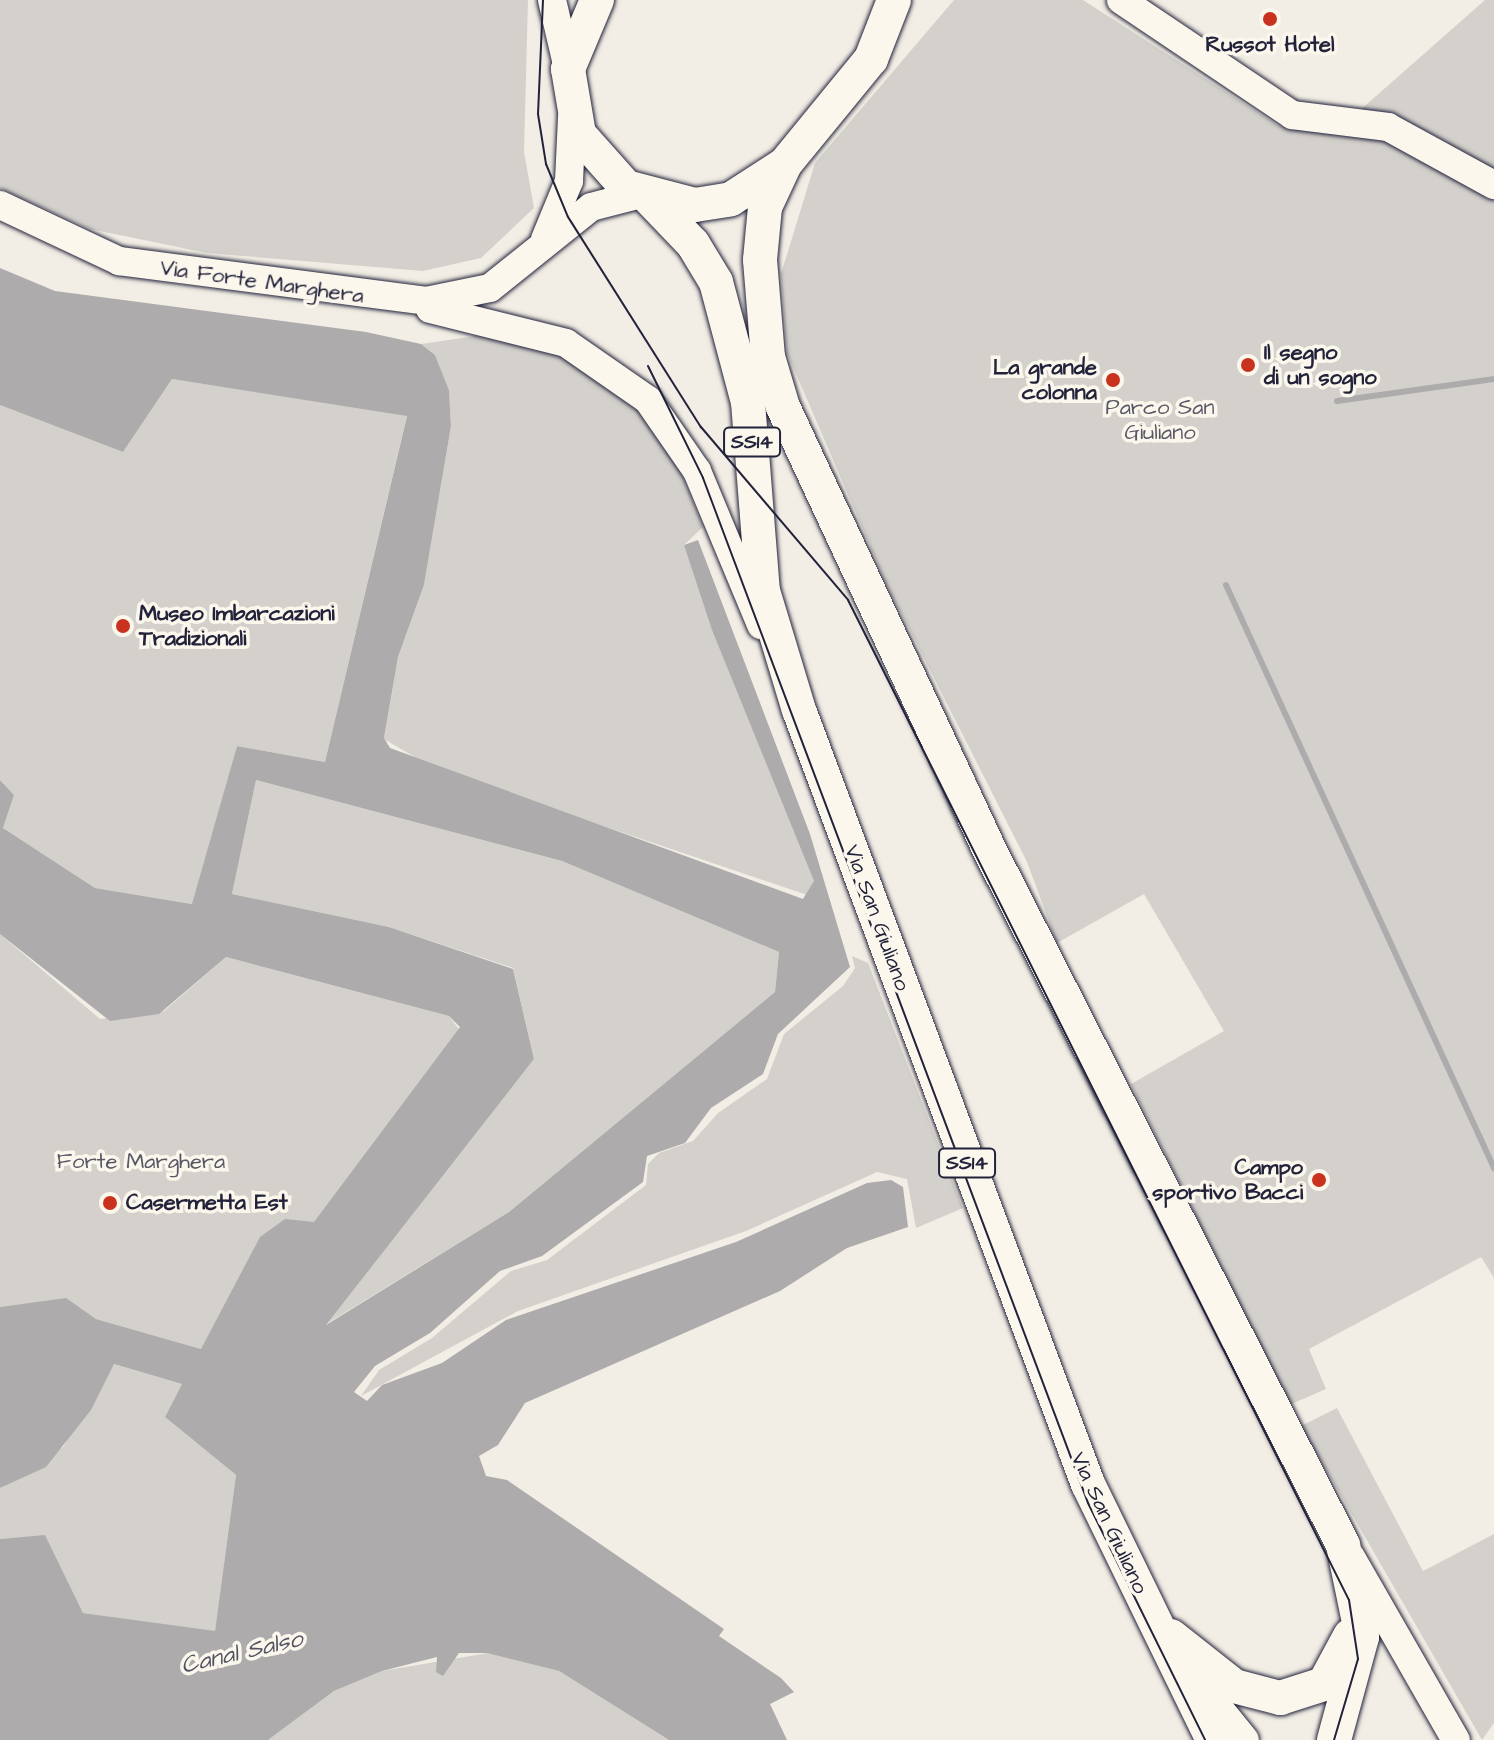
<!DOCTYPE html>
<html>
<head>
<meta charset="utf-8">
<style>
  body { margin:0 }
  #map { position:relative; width:1494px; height:1740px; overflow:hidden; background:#f2eee5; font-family:"Architects Daughter",sans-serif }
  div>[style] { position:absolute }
  .green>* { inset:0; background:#d4d1cc }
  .water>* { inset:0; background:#aeabad }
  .stream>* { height:6px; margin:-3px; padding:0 3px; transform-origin:3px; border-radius:3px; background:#aeabad }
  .roads { filter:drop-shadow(0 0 2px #22223b) drop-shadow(0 0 2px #22223b) }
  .minor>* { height:28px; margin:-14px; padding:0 14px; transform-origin:14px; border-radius:14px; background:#fbf7ec }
  .major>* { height:34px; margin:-17px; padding:0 17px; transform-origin:17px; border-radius:17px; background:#fbf7ec }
  .tram>* { height:2px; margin:-1px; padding:0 1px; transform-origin:1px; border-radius:1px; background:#22223b }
  .dots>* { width:22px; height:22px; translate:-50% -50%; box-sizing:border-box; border:4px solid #fbf7ec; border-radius:50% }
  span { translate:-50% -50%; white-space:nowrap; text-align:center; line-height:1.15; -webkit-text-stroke:7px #fbf7ec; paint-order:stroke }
  .shield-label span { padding:2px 6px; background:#fbf7ec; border:2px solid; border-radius:6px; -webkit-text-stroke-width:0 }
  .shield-label { font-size:20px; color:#22223b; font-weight:700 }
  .poi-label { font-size:22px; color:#22223b; font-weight:700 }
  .left { translate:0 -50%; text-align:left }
  .right { translate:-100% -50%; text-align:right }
  .street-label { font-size:22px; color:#22223b }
  .park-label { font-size:22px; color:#575766 }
  .water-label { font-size:24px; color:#535263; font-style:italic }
</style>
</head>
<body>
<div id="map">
  <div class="green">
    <i style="clip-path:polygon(0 0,528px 0,524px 152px,534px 208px,481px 258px,423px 271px,207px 253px,90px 229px,0 188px)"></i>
    <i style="clip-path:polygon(954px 0,1083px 0,1279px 126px,1333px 134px,1485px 0,1494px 0,1494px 1278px,1481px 1257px,1309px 1349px,1326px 1389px,1289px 1405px,1131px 1084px,1224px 1031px,1144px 894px,1057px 943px,1027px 862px,887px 585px,787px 353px,781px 274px,815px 163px)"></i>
    <i style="clip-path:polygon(497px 333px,568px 356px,617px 388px,668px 440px,703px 527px,684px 545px,687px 553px,814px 881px,810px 896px,435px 769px,384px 739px,398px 657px,424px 585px,451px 426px,449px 390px,435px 355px,421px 344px)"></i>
    <i style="clip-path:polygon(172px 379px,407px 415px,325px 762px,237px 746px,193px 904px,95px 888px,3px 828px,14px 795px,0 780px,0 405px,123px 452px)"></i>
    <i style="clip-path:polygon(256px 780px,562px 861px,779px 952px,775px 992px,509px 1212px,323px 1326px,534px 1059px,513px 968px,389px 927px,232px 894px)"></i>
    <i style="clip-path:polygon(0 934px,100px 1019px,164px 1011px,226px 957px,449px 1016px,460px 1031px,315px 1221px,201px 1349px,96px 1319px,66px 1299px,0 1307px)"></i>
    <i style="clip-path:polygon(852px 956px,868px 963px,963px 1208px,916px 1228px,907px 1179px,877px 1172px,746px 1231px,518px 1311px,361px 1396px,379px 1370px,432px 1338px,511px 1271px,547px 1260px,646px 1185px,648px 1164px,659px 1153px,693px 1141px,718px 1113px,767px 1079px,784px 1034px,843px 986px,855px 968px)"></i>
    <i style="clip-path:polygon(114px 1364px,182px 1384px,165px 1417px,236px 1475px,215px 1632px,83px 1613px,45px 1536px,0 1539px,0 1488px,63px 1447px)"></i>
    <i style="clip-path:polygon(1337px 1408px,1423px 1571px,1494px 1534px,1494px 1723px,1482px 1740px,1301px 1426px)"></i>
    <i style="clip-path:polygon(488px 1653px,559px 1671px,669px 1740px,268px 1740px,334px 1691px,382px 1671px)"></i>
  </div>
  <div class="water">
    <i style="clip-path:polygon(evenodd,0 268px,55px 291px,366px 332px,421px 344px,435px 355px,449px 390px,451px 426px,424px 585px,398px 657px,384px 738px,390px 748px,803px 899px,814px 881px,712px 630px,684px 545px,698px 540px,810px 834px,850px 967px,778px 1034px,763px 1074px,711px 1108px,685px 1143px,647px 1156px,643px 1182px,542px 1256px,500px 1271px,430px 1333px,375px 1366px,354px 1392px,367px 1401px,382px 1385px,442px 1363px,506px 1320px,736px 1242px,867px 1183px,891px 1180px,903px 1187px,908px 1227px,847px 1248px,780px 1291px,525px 1403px,498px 1445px,479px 1456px,486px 1476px,507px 1480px,724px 1629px,719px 1636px,781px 1678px,794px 1692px,770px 1704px,787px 1740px,669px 1740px,559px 1671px,487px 1653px,459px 1653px,443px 1676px,436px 1672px,437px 1657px,382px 1671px,334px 1691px,268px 1740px,0 1740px,0 1539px,45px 1535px,83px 1613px,215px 1631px,236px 1475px,165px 1417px,182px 1384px,114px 1364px,91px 1410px,46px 1467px,0 1488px,0 1307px,66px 1298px,96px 1319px,201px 1349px,260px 1237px,285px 1219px,314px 1222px,460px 1027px,449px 1016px,226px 957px,159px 1014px,110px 1021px,0 934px,0 780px,14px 795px,3px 828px,95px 888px,192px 904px,237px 746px,325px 762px,407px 416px,172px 379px,123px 452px,0 405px,0 268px,256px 780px,562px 861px,779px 952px,775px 992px,509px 1212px,326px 1325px,534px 1059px,513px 969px,389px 927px,232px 894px,256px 780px)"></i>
  </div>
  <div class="stream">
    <i style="left:1337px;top:401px;width:159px;rotate:-8deg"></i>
    <i style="left:1226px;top:585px;width:642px;rotate:65.31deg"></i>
  </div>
  <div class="roads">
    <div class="minor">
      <i style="left:552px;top:0;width:71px;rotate:76.9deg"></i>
      <i style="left:1121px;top:0;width:206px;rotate:33.9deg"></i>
      <i style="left:1292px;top:115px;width:97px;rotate:7.1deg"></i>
      <i style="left:1388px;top:127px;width:121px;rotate:28.7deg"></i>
      <i style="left:0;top:205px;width:132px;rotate:25.2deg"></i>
      <i style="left:119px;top:261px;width:310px;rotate:7.4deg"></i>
      <i style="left:426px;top:301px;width:65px;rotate:-11.5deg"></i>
      <i style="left:490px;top:288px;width:129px;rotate:-38.7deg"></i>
      <i style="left:591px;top:207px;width:52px;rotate:-14.6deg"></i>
      <i style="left:545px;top:239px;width:63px;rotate:-67.5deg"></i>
      <i style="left:569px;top:181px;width:64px;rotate:-87.3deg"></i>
      <i style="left:430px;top:309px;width:140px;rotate:14deg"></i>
      <i style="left:566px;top:343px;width:100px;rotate:34.8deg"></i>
      <i style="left:648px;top:400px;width:86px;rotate:55.4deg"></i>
      <i style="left:697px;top:471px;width:167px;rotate:67.4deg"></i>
      <i style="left:1351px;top:1557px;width:211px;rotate:60.2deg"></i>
      <i style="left:1193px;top:1676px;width:82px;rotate:50.9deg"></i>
    </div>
    <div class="major">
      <i style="left:597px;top:0;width:75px;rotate:112.8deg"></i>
      <i style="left:568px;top:69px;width:66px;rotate:80.4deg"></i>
      <i style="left:579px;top:134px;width:71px;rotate:48.4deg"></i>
      <i style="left:626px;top:187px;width:71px;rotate:14.6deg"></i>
      <i style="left:695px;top:205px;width:36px;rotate:-9deg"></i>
      <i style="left:731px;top:199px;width:64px;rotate:-32.9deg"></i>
      <i style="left:785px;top:164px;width:136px;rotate:-50.7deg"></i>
      <i style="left:871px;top:59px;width:63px;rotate:-68.7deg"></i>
      <i style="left:785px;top:164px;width:47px;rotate:114.9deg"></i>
      <i style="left:765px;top:207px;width:53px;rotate:95.4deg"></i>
      <i style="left:760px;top:260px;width:97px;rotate:85.3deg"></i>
      <i style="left:768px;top:357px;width:52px;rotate:73.3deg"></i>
      <i style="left:783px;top:407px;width:483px;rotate:65deg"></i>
      <i style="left:987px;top:845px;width:785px;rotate:63.04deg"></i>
      <i style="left:1343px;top:1545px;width:94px;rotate:78.3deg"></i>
      <i style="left:1362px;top:1637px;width:107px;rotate:105.2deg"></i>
      <i style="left:648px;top:197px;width:65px;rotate:46.2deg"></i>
      <i style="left:693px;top:244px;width:44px;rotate:58.8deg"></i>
      <i style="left:716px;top:282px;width:124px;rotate:75.1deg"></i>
      <i style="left:748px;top:402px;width:190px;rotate:85.5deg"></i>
      <i style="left:763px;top:591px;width:124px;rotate:73.2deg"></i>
      <i style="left:799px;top:710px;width:826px;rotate:69.53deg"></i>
      <i style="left:1088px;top:1484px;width:285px;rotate:64deg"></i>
      <i style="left:1171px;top:1636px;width:80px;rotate:38.4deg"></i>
      <i style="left:1234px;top:1686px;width:48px;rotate:14.6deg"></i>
      <i style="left:1280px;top:1698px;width:46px;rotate:-17.7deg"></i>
      <i style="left:1324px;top:1684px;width:55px;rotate:-61.6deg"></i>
    </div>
  </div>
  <div class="tram">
    <i style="left:543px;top:0;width:114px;rotate:92.5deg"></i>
    <i style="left:538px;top:114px;width:51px;rotate:80.9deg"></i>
    <i style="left:546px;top:164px;width:57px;rotate:67.5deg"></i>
    <i style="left:568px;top:217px;width:249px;rotate:57.7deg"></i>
    <i style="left:701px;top:427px;width:227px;rotate:49.6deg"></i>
    <i style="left:848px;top:600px;width:1118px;rotate:63.39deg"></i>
    <i style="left:1349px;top:1600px;width:60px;rotate:81.3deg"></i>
    <i style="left:1358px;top:1659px;width:84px;rotate:106.5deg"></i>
    <i style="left:648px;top:366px;width:125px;rotate:63.8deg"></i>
    <i style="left:703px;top:478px;width:1095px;rotate:69.41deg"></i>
    <i style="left:1088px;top:1503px;width:264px;rotate:63.7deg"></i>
  </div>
  <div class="dots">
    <i style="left:1270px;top:19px;background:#c8321e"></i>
    <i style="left:1248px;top:365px;background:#c8321e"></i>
    <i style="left:1113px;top:380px;background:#c8321e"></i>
    <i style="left:123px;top:626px;background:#c8321e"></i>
    <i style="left:1319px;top:1180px;background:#c8321e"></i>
    <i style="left:110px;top:1203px;background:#c8321e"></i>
  </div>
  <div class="shield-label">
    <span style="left:752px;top:442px">SS14</span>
    <span style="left:967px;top:1163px">SS14</span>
  </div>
  <div class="poi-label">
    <span style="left:1270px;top:45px">Russot Hotel</span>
    <span class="left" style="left:1264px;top:365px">Il segno<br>di un sogno</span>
    <span class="right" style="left:1097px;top:380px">La grande<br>colonna</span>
    <span class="left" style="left:139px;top:626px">Museo Imbarcazioni<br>Tradizionali</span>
    <span class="right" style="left:1303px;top:1180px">Campo<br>sportivo Bacci</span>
    <span class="left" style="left:126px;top:1203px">Casermetta Est</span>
  </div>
  <div class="street-label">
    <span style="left:262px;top:282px;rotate:8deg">Via Forte Marghera</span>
    <span style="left:877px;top:918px;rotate:70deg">Via San Giuliano</span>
    <span style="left:1109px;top:1523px;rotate:65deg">Via San Giuliano</span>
  </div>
  <div class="park-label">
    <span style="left:1160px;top:420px">Parco San<br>Giuliano</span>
    <span style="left:141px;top:1162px">Forte Marghera</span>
  </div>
  <div class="water-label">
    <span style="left:242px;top:1653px;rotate:-13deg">Canal Salso</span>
  </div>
</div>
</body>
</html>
